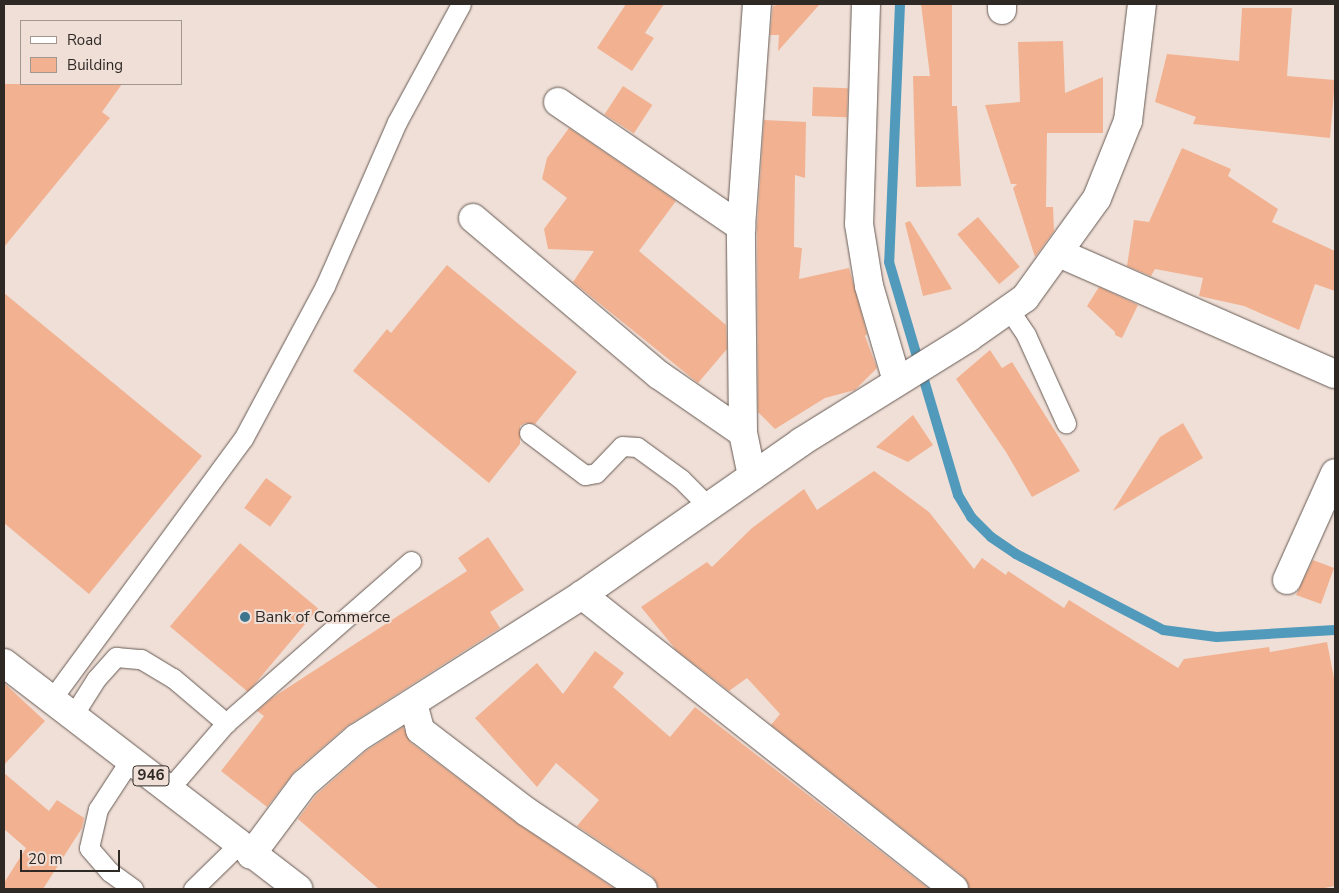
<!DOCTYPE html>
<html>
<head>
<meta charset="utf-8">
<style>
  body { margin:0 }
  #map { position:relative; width:1339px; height:893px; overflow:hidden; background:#efdfd7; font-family:"Nunito Sans",sans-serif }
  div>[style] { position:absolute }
  .stream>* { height:10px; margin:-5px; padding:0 5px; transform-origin:5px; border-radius:5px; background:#519abb }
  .building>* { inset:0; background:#f2b291; transform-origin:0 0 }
  .roads { filter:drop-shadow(0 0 1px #675a53) drop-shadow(0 0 1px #675a53) }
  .service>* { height:19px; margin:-9.5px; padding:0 9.5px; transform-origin:9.5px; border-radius:9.5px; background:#fff }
  .minor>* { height:28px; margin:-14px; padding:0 14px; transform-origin:14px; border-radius:14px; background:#fff }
  .primary>* { height:28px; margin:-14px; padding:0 14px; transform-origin:14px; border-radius:14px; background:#fff }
  .dots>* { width:14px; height:14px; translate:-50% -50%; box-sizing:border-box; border:2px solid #efdfd7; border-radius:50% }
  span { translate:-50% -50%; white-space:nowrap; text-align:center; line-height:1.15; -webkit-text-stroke:4px #efdfd7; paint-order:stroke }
  .shield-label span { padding:1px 4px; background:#efdfd7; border:1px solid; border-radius:4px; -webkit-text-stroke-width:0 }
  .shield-label { font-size:15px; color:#2f2926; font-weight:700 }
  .poi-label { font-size:16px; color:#2f2926 }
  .left { translate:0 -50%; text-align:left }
  .frame { position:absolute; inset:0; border:5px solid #2f2926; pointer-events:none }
  .legend { position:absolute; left:20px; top:20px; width:162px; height:65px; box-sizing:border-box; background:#efdfd7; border:1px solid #a29690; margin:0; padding:6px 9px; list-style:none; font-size:15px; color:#2f2926 }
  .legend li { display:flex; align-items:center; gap:10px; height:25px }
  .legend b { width:25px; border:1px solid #a29690 }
  .scale { position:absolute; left:20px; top:850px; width:100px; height:22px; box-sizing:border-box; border:2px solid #2f2926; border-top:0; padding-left:6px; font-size:15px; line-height:18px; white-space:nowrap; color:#2f2926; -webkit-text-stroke:4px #efdfd7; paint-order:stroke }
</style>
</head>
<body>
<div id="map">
  <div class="stream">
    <i style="left:900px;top:4px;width:258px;rotate:92.4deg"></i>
    <i style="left:889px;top:262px;width:243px;rotate:73.5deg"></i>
    <i style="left:958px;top:495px;width:26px;rotate:59deg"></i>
    <i style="left:971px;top:517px;width:28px;rotate:45deg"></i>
    <i style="left:991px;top:537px;width:30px;rotate:34deg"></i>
    <i style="left:1016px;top:554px;width:165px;rotate:27.3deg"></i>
    <i style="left:1163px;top:630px;width:54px;rotate:7.4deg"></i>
    <i style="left:1217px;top:637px;width:118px;rotate:-3.4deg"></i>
  </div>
  <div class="building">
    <i style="clip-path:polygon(626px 4px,664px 4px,645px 33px,654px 38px,632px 71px,597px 48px)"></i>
    <i style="clip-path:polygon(780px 4px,820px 4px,778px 51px,779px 35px,770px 35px,773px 6px)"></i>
    <i style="clip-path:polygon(921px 4px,952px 4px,952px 106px,957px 106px,961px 186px,916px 187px,913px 76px,930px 76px)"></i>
    <i style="clip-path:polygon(1242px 8px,1292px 8px,1287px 76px,1335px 80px,1330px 138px,1193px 124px,1196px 117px,1155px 102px,1167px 54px,1239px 61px)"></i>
    <i style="clip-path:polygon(1063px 41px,1065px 93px,1103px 77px,1103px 133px,1047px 133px,1046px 207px,1053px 207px,1054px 231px,1035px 257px,1013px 188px,1017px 184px,1011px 184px,985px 105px,1020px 102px,1018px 42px)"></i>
    <i style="clip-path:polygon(4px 84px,122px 84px,102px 112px,110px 118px,4px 247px)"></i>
    <i style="left:623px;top:86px;width:35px;height:34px;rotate:33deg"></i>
    <i style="left:813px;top:87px;width:35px;height:29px;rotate:2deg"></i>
    <i style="clip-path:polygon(764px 120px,806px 122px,805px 178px,795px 175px,794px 247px,802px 248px,799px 279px,849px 268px,867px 334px,865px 336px,877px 368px,855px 390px,825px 398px,775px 429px,758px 412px,757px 227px)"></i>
    <i style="clip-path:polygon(569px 128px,676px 201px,639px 251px,726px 325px,727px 349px,698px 383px,573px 282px,594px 251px,548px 249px,544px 229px,567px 198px,542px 179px,547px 158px)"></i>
    <i style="clip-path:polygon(1182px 148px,1231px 169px,1228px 176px,1278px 209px,1272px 222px,1335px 251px,1335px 291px,1315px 284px,1299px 330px,1244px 306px,1199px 296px,1203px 278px,1155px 269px,1151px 276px,1127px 266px,1134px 220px,1149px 222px)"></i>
    <i style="left:978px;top:217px;width:65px;height:27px;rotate:50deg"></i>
    <i style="clip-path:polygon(910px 221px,952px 289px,923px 296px,905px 223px)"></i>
    <i style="clip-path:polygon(447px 265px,577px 372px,535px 424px,525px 423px,520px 426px,520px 444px,489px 483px,353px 371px,387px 329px,391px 333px)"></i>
    <i style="clip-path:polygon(1099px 287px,1138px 305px,1122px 338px,1115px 335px,1115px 332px,1087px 306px)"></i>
    <i style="clip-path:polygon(4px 293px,202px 456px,89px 594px,4px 523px)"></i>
    <i style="clip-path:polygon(990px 350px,1002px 368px,1012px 362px,1080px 471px,1032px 497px,1006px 452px,956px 379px)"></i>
    <i style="clip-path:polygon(913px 415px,933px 445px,908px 462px,876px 447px)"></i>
    <i style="clip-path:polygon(1183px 423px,1203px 458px,1113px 511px,1160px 437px)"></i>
    <i style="clip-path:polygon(874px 471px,929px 512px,974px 569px,982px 558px,1006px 575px,1008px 571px,1064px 608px,1069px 600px,1178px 668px,1184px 659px,1269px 647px,1270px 652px,1327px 642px,1335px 683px,1335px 886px,1320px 889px,969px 889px,964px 877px,771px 725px,780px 714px,747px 678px,729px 691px,676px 650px,641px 607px,707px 562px,712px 567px,752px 528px,804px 489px,817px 510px)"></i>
    <i style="left:266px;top:478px;width:32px;height:37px;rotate:36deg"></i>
    <i style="clip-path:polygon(488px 537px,524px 590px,490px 612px,500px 628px,347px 726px,294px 772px,267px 807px,221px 771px,264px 716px,257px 711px,272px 698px,467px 571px,458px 558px)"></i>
    <i style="left:240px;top:543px;width:102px;height:109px;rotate:40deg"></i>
    <i style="clip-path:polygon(1313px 560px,1334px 568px,1321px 604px,1296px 595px)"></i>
    <i style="clip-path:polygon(595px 651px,624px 673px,613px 687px,670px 737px,695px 707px,929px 889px,659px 889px,652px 876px,577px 826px,599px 800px,556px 763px,537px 787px,475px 718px,537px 663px,563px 694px)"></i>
    <i style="clip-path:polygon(4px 683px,45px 721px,4px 765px)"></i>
    <i style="clip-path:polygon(403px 727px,410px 742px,518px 824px,615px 889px,379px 889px,298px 819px,316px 795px,366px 751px)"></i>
    <i style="clip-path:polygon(4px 773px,49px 811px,57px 800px,84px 818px,82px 828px,43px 889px,4px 889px,4px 883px,26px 848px,4px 829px)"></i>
  </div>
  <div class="roads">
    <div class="service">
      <i style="left:1010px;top:311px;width:29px;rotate:56deg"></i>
      <i style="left:1026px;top:335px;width:97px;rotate:65.6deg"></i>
      <i style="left:529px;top:433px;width:70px;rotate:36.9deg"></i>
      <i style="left:585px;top:475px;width:11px;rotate:-10deg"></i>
      <i style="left:596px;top:473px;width:37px;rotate:-46deg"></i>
      <i style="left:622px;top:446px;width:15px;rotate:4deg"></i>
      <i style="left:637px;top:447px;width:54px;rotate:36deg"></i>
      <i style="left:681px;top:479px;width:38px;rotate:45deg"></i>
      <i style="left:51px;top:700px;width:324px;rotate:-53.7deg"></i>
      <i style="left:243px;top:439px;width:174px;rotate:-61.8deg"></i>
      <i style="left:325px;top:286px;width:179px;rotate:-66.3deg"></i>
      <i style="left:397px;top:122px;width:134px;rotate:-61.5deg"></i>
      <i style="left:72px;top:717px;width:45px;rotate:-57.7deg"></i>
      <i style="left:96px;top:679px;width:30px;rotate:-48deg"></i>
      <i style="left:116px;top:657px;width:25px;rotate:5deg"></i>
      <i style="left:141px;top:659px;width:37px;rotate:31deg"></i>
      <i style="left:173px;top:678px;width:70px;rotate:40.3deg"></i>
      <i style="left:130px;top:760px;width:59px;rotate:123.1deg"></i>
      <i style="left:98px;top:809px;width:40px;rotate:103deg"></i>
      <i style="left:89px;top:848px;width:32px;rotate:49deg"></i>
      <i style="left:110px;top:872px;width:29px;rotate:36deg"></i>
      <i style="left:169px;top:789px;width:87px;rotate:-49.2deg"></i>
      <i style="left:226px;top:723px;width:246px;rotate:-41.2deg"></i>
      <i style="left:193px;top:889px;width:63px;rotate:-44.4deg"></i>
    </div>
    <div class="minor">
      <i style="left:866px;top:4px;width:220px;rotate:91.8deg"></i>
      <i style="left:859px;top:224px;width:63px;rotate:80.8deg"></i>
      <i style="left:869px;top:286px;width:99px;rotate:73.6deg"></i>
      <i style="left:1002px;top:4px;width:6px;rotate:90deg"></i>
      <i style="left:558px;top:102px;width:222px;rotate:34.3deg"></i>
      <i style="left:473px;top:218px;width:243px;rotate:40.2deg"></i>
      <i style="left:659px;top:375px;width:102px;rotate:34.6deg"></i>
      <i style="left:1059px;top:253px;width:301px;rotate:23.7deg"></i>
      <i style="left:752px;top:476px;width:44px;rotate:-101.8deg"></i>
      <i style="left:743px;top:433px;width:206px;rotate:-90.6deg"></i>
      <i style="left:741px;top:227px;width:224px;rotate:-85.9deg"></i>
      <i style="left:1287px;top:580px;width:117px;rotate:-65.8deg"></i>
      <i style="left:582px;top:595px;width:474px;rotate:38.3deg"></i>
      <i style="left:413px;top:703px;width:28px;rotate:75deg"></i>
      <i style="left:420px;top:730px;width:135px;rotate:37.5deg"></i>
      <i style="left:527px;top:812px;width:139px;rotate:33.6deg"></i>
      <i style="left:251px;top:855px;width:89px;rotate:-53.3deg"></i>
      <i style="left:304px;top:784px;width:70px;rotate:-41deg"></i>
      <i style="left:357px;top:738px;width:267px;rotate:-32.4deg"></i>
      <i style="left:582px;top:595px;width:267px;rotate:-34.9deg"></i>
      <i style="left:801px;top:442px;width:197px;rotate:-31.9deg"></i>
      <i style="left:968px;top:338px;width:70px;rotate:-35.1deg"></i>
      <i style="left:1025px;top:298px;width:123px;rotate:-54.2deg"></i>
      <i style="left:1097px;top:198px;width:83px;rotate:-68.1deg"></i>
      <i style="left:1128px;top:121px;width:118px;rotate:-83.2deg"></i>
    </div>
    <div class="primary">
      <i style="left:4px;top:663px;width:371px;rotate:37.5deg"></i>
    </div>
  </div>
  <div class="dots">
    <i style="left:245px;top:617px;background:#3b758e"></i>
  </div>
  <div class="shield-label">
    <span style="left:151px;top:776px">946</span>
  </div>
  <div class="poi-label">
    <span class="left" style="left:255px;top:617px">Bank of Commerce</span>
  </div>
  <div class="frame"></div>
  <ul class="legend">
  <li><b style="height:6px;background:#fff"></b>Road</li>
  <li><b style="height:14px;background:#f2b291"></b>Building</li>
  </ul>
  <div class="scale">20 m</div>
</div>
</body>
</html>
